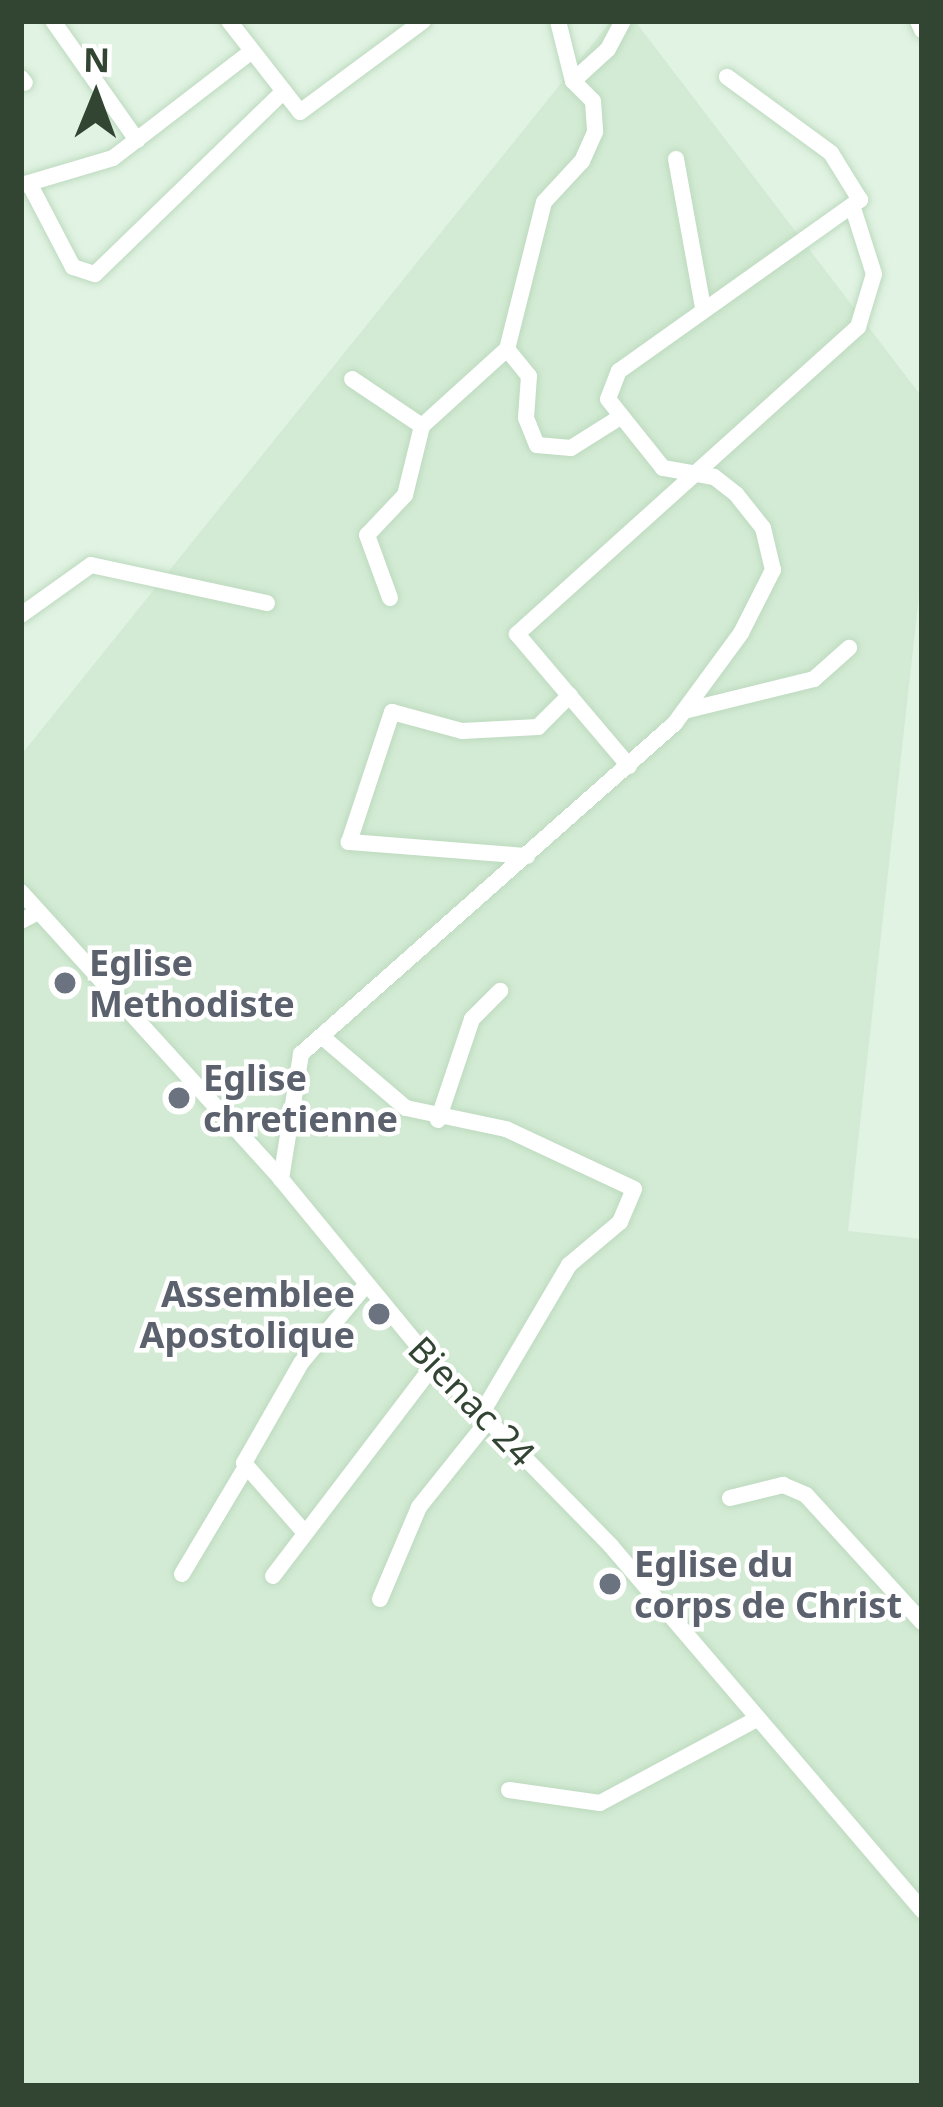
<!DOCTYPE html>
<html>
<head>
<meta charset="utf-8">
<style>
  body { margin:0 }
  #map { position:relative; width:943px; height:2107px; overflow:hidden; background:#e1f3e3; font-family:"Noto Sans",sans-serif }
  div>[style] { position:absolute }
  .residential>* { inset:0; background:#d3ebd4 }
  .roads { filter:drop-shadow(0 0 3px #bddabf) drop-shadow(0 0 3px #bddabf) }
  .minor>* { height:16px; margin:-8px; padding:0 8px; transform-origin:8px; border-radius:8px; background:#fff }
  .dots>* { width:33px; height:33px; translate:-50% -50%; box-sizing:border-box; border:6px solid #fff; border-radius:50% }
  span { translate:-50% -50%; white-space:nowrap; text-align:center; line-height:1.15; -webkit-text-stroke:9px #fff; paint-order:stroke }
  .worship-label { font-size:36px; color:#5b616d; font-weight:700 }
  .left { translate:0 -50%; text-align:left }
  .right { translate:-100% -50%; text-align:right }
  .street-label { font-size:36px; color:#324432 }
  .frame { position:absolute; inset:0; border:24px solid #324432; pointer-events:none }
  .north { position:absolute; left:36px; top:36px; width:120px; height:120px; -webkit-text-stroke:9px #fff; paint-order:stroke; rotate:1deg; font-size:33px; font-weight:700; line-height:48px; text-align:center; color:#324432 }
  .north::after { content:''; display:block; margin:auto; width:42px; height:54px; background:#324432; clip-path:polygon(50% 0,100% 100%,50% 72%,0 100%) }
</style>
</head>
<body>
<div id="map">
  <div class="residential">
    <i style="clip-path:polygon(611px 21px,635px 21px,922px 397px,922px 569px,848px 1231px,922px 1239px,922px 2086px,21px 2086px,21px 755px)"></i>
  </div>
  <div class="roads">
    <div class="minor">
      <i style="left:53px;top:21px;width:146px;rotate:54.8deg"></i>
      <i style="left:229px;top:21px;width:115px;rotate:52deg"></i>
      <i style="left:300px;top:112px;width:153px;rotate:-36.5deg"></i>
      <i style="left:558px;top:21px;width:62px;rotate:76deg"></i>
      <i style="left:573px;top:81px;width:28px;rotate:45deg"></i>
      <i style="left:593px;top:101px;width:31px;rotate:86deg"></i>
      <i style="left:595px;top:132px;width:32px;rotate:114deg"></i>
      <i style="left:582px;top:161px;width:56px;rotate:132.8deg"></i>
      <i style="left:544px;top:202px;width:152px;rotate:104.1deg"></i>
      <i style="left:507px;top:349px;width:35px;rotate:51deg"></i>
      <i style="left:529px;top:376px;width:42px;rotate:94.1deg"></i>
      <i style="left:526px;top:418px;width:29px;rotate:68deg"></i>
      <i style="left:537px;top:445px;width:34px;rotate:5deg"></i>
      <i style="left:571px;top:448px;width:54px;rotate:-32.2deg"></i>
      <i style="left:918px;top:21px;width:10px;rotate:66deg"></i>
      <i style="left:21px;top:78px;width:6px;rotate:51deg"></i>
      <i style="left:573px;top:81px;width:47px;rotate:-42.4deg"></i>
      <i style="left:608px;top:49px;width:32px;rotate:-62deg"></i>
      <i style="left:676px;top:159px;width:151px;rotate:79.7deg"></i>
      <i style="left:29px;top:183px;width:95px;rotate:62.4deg"></i>
      <i style="left:73px;top:267px;width:23px;rotate:18deg"></i>
      <i style="left:95px;top:274px;width:263px;rotate:-44.1deg"></i>
      <i style="left:22px;top:185px;width:95px;rotate:-16.5deg"></i>
      <i style="left:113px;top:158px;width:175px;rotate:-37.6deg"></i>
      <i style="left:352px;top:379px;width:84px;rotate:33.9deg"></i>
      <i style="left:422px;top:426px;width:71px;rotate:103.8deg"></i>
      <i style="left:405px;top:495px;width:55px;rotate:133.5deg"></i>
      <i style="left:367px;top:535px;width:67px;rotate:69.9deg"></i>
      <i style="left:422px;top:426px;width:115px;rotate:-42.2deg"></i>
      <i style="left:21px;top:615px;width:86px;rotate:-35.5deg"></i>
      <i style="left:91px;top:565px;width:180px;rotate:12.2deg"></i>
      <i style="left:684px;top:711px;width:134px;rotate:-13.8deg"></i>
      <i style="left:814px;top:679px;width:47px;rotate:-41.5deg"></i>
      <i style="left:629px;top:766px;width:173px;rotate:-130.3deg"></i>
      <i style="left:517px;top:634px;width:459px;rotate:-42deg"></i>
      <i style="left:858px;top:327px;width:55px;rotate:-73.2deg"></i>
      <i style="left:874px;top:274px;width:72px;rotate:-107.7deg"></i>
      <i style="left:527px;top:856px;width:179px;rotate:-175.5deg"></i>
      <i style="left:349px;top:842px;width:137px;rotate:-71.7deg"></i>
      <i style="left:392px;top:712px;width:73px;rotate:15.2deg"></i>
      <i style="left:462px;top:731px;width:76px;rotate:-3deg"></i>
      <i style="left:538px;top:727px;width:45px;rotate:-45deg"></i>
      <i style="left:21px;top:892px;width:387px;rotate:47.8deg"></i>
      <i style="left:281px;top:1179px;width:241px;rotate:50.6deg"></i>
      <i style="left:434px;top:1365px;width:253px;rotate:45.6deg"></i>
      <i style="left:611px;top:1546px;width:479px;rotate:49.5deg"></i>
      <i style="left:21px;top:921px;width:19px;rotate:-28deg"></i>
      <i style="left:326px;top:1040px;width:105px;rotate:40.4deg"></i>
      <i style="left:406px;top:1108px;width:102px;rotate:11.9deg"></i>
      <i style="left:506px;top:1129px;width:141px;rotate:25.1deg"></i>
      <i style="left:634px;top:1189px;width:36px;rotate:113deg"></i>
      <i style="left:620px;top:1222px;width:67px;rotate:139.9deg"></i>
      <i style="left:569px;top:1265px;width:169px;rotate:120.5deg"></i>
      <i style="left:438px;top:1120px;width:107px;rotate:-71.4deg"></i>
      <i style="left:472px;top:1019px;width:40px;rotate:-45deg"></i>
      <i style="left:281px;top:1179px;width:127px;rotate:-80.9deg"></i>
      <i style="left:301px;top:1054px;width:499px;rotate:-41.5deg"></i>
      <i style="left:675px;top:723px;width:112px;rotate:-53.7deg"></i>
      <i style="left:741px;top:633px;width:71px;rotate:-63.1deg"></i>
      <i style="left:773px;top:570px;width:43px;rotate:-103.4deg"></i>
      <i style="left:763px;top:528px;width:43px;rotate:-128.5deg"></i>
      <i style="left:736px;top:494px;width:28px;rotate:-142deg"></i>
      <i style="left:714px;top:477px;width:52px;rotate:-170deg"></i>
      <i style="left:663px;top:468px;width:88px;rotate:-128.6deg"></i>
      <i style="left:608px;top:399px;width:30px;rotate:-69deg"></i>
      <i style="left:619px;top:371px;width:296px;rotate:-35.4deg"></i>
      <i style="left:860px;top:200px;width:55px;rotate:-121.7deg"></i>
      <i style="left:831px;top:153px;width:129px;rotate:-143.8deg"></i>
      <i style="left:730px;top:1498px;width:55px;rotate:-13.8deg"></i>
      <i style="left:783px;top:1485px;width:25px;rotate:23deg"></i>
      <i style="left:806px;top:1495px;width:172px;rotate:47.6deg"></i>
      <i style="left:305px;top:1533px;width:93px;rotate:-131.1deg"></i>
      <i style="left:244px;top:1463px;width:115px;rotate:-60.3deg"></i>
      <i style="left:301px;top:1363px;width:100px;rotate:-50.3deg"></i>
      <i style="left:182px;top:1574px;width:121px;rotate:-59.2deg"></i>
      <i style="left:273px;top:1576px;width:265px;rotate:-52.7deg"></i>
      <i style="left:380px;top:1599px;width:100px;rotate:-67deg"></i>
      <i style="left:419px;top:1507px;width:114px;rotate:-51.4deg"></i>
      <i style="left:509px;top:1790px;width:92px;rotate:8.1deg"></i>
      <i style="left:600px;top:1803px;width:176px;rotate:-28.2deg"></i>
    </div>
  </div>
  <div class="dots">
    <i style="left:65px;top:983px;background:#6b7280"></i>
    <i style="left:179px;top:1098px;background:#6b7280"></i>
    <i style="left:379px;top:1314px;background:#6b7280"></i>
    <i style="left:610px;top:1584px;background:#6b7280"></i>
  </div>
  <div class="worship-label">
    <span class="left" style="left:89px;top:983px">Eglise<br>Methodiste</span>
    <span class="left" style="left:203px;top:1098px">Eglise<br>chretienne</span>
    <span class="right" style="left:355px;top:1314px">Assemblee<br>Apostolique</span>
    <span class="left" style="left:634px;top:1584px">Eglise du<br>corps de Christ</span>
  </div>
  <div class="street-label">
    <span style="left:472px;top:1401px;rotate:46deg">Bienac 24</span>
  </div>
  <div class="frame"></div>
  <div class="north">N</div>
</div>
</body>
</html>
